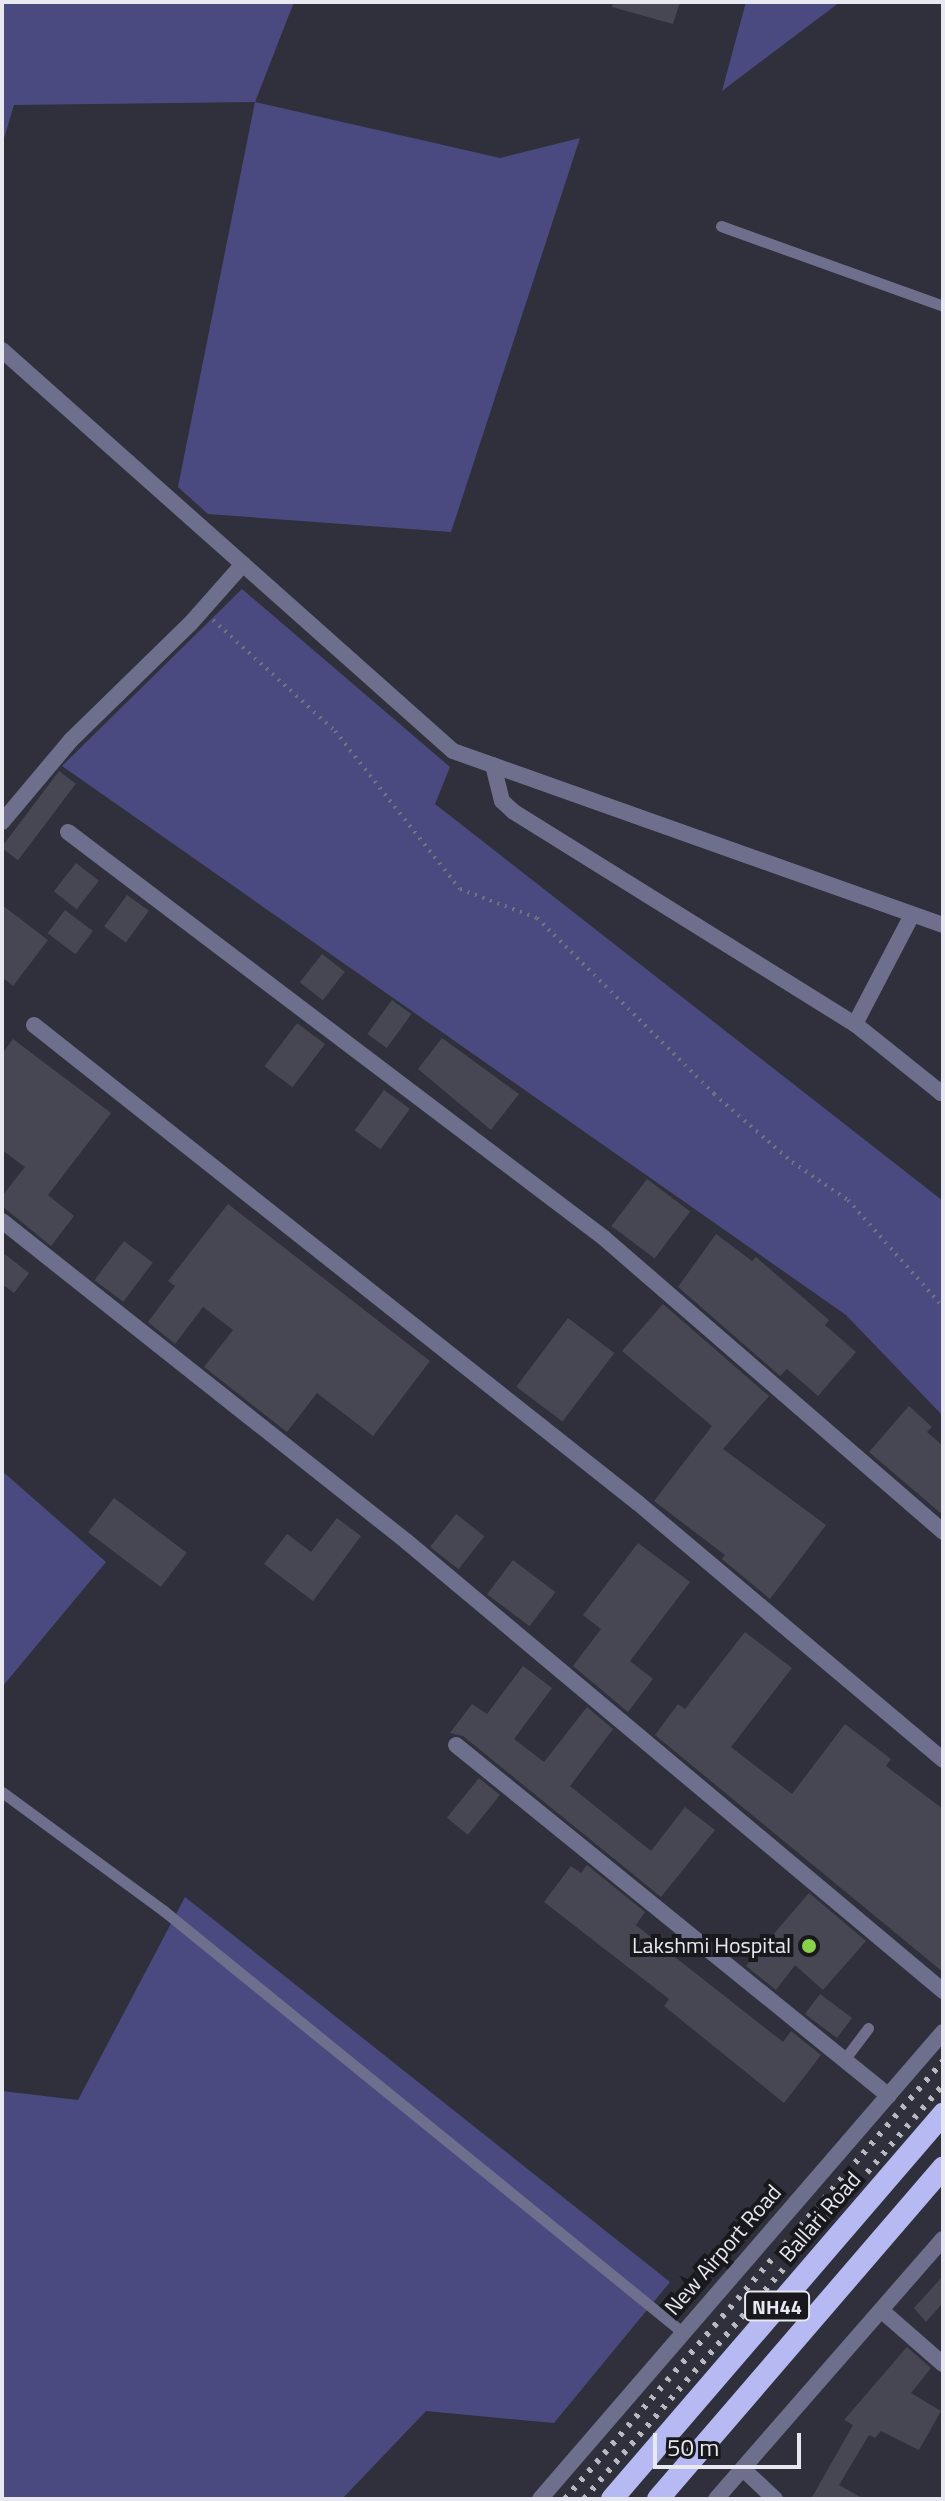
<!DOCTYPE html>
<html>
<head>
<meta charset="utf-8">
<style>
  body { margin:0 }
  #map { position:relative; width:945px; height:2501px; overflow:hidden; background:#2f303b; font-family:"Titillium Web",sans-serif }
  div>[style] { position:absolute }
  .green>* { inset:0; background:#4b4a80 }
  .building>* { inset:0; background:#474754; transform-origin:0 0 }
  .path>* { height:4px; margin-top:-2px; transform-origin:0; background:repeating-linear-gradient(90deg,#72737d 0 2px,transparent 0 8px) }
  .service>* { height:11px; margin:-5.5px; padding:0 5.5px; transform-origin:5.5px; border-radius:5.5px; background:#6e6f8c }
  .minor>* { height:16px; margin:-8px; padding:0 8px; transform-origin:8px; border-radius:8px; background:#6e6f8c }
  .tertiary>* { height:16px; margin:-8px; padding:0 8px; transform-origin:8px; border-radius:8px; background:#6e6f8c }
  .trunk>* { height:22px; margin:-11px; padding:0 11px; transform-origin:11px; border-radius:11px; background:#b7b9f3 }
  .rail>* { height:6px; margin-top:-3px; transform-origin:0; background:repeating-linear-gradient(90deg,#b7b8c0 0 4px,transparent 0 12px) }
  .dots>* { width:22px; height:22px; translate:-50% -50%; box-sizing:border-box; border:4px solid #18181d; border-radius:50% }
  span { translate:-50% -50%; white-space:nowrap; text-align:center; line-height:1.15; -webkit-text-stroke:8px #18181d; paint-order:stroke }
  .shield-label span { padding:2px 6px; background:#18181d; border:2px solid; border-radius:6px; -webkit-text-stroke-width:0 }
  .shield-label { font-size:20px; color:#e7e8f0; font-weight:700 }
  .poi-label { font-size:22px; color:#e7e8f0 }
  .right { translate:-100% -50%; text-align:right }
  .street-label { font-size:22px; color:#e7e8f0 }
  .frame { position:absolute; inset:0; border:4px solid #e7e8f0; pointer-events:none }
  .scale { position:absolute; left:653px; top:2433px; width:148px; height:36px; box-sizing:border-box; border:4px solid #e7e8f0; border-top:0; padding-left:10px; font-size:24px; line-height:28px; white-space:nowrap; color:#e7e8f0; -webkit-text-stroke:6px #18181d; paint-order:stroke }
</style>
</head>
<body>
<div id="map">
  <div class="green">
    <i style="clip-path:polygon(2px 2px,294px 2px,255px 102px,500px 158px,580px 138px,451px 532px,208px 514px,178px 487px,255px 102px,14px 105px,2px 145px)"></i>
    <i style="clip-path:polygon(746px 2px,840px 2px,722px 91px)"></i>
    <i style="clip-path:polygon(242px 589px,450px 767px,435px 804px,943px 1201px,943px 1416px,846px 1315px,62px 766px)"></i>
    <i style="clip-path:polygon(2px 1471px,106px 1562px,2px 1687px)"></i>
    <i style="clip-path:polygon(185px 1897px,670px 2282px,554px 2423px,426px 2411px,342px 2499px,2px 2499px,2px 2091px,78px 2100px)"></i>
  </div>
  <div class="building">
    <i style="clip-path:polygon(613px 2px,680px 2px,673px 24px,612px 7px)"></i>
    <i style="left:59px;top:771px;width:21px;height:96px;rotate:37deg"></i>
    <i style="left:76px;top:863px;width:29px;height:36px;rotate:38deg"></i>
    <i style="left:127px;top:895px;width:27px;height:39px;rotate:36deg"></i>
    <i style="clip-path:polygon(2px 905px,48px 940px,13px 986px,2px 977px)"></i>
    <i style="left:65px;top:910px;width:35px;height:29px;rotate:37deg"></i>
    <i style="left:322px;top:954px;width:29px;height:36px;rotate:38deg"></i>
    <i style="left:392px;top:1000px;width:24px;height:42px;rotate:36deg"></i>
    <i style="left:297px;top:1023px;width:35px;height:54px;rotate:37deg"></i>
    <i style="clip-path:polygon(442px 1038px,519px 1094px,491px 1130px,418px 1069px)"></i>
    <i style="clip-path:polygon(13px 1039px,111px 1113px,48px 1195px,74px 1216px,51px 1246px,2px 1206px,2px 1196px,25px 1167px,2px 1150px,2px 1054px)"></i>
    <i style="left:384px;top:1090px;width:32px;height:50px;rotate:36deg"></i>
    <i style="left:647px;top:1179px;width:54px;height:59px;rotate:37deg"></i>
    <i style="clip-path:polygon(228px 1204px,430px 1361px,373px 1436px,317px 1393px,287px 1432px,204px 1367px,233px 1330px,203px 1307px,175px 1344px,148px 1322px,175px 1286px,168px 1281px)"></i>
    <i style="clip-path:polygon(716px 1234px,752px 1261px,756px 1257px,829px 1320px,825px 1325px,856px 1352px,818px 1396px,787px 1369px,780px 1376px,678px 1287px)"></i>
    <i style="left:124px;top:1241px;width:36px;height:49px;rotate:37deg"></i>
    <i style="clip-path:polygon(2px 1252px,29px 1273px,14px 1293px,2px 1284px)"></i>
    <i style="clip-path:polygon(663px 1304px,769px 1396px,723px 1449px,826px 1525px,770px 1599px,722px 1559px,725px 1555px,654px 1501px,712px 1426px,622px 1351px)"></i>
    <i style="left:568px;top:1318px;width:58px;height:86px;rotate:37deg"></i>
    <i style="clip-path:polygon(909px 1406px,932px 1427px,927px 1432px,943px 1446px,943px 1515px,869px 1452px)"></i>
    <i style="left:114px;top:1498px;width:91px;height:43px;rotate:37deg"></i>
    <i style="left:456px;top:1514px;width:36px;height:42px;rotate:38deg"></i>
    <i style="clip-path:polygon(337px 1518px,361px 1536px,313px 1601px,264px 1564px,287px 1534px,311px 1552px)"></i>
    <i style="clip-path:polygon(638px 1543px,690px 1582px,630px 1661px,653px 1679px,628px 1712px,573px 1666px,601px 1629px,583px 1615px)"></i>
    <i style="left:513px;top:1560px;width:53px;height:43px;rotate:37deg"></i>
    <i style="clip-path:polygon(745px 1632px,792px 1668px,731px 1747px,792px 1794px,845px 1724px,891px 1759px,886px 1766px,943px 1809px,943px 1972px,655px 1735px,678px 1704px,685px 1709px)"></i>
    <i style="clip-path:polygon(523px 1666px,552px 1688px,514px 1739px,544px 1762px,587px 1707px,613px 1729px,570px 1786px,651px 1851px,685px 1807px,715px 1830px,661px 1897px,463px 1736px,450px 1733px,472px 1704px,487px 1714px)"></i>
    <i style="left:479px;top:1778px;width:27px;height:51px;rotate:39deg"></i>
    <i style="clip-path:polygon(587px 1865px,645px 1912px,636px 1925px,671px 1954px,783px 2042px,791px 2031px,821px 2055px,784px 2103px,664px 2006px,669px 1999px,544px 1902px,571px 1866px,581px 1873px)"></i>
    <i style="clip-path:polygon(809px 1893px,866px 1941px,823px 1990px,795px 1965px,776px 1990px,746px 1966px)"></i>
    <i style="left:820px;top:1994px;width:40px;height:25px;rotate:37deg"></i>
    <i style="clip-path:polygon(943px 2276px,943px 2303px,926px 2322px,914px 2308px)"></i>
    <i style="clip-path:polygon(907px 2347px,931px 2368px,911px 2393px,941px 2411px,919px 2450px,881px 2431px,875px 2438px,869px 2435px,839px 2485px,864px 2499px,811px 2499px,853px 2425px,844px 2420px)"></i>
  </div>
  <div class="path">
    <i style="left:213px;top:620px;width:165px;rotate:42.3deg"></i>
    <i style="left:335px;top:731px;width:201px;rotate:51.7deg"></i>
    <i style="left:460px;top:889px;width:82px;rotate:20.6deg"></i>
    <i style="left:537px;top:918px;width:250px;rotate:44.8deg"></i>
    <i style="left:714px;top:1094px;width:103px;rotate:41.1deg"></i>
    <i style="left:792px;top:1162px;width:68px;rotate:34.2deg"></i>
    <i style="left:848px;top:1200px;width:143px;rotate:48.4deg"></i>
  </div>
  <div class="service">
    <i style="left:721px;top:226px;width:236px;rotate:19.8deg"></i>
    <i style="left:2px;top:1792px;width:201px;rotate:36.3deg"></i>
    <i style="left:164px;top:1911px;width:666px;rotate:39.09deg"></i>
    <i style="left:844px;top:2060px;width:40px;rotate:-53deg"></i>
  </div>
  <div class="minor">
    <i style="left:493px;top:765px;width:37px;rotate:76deg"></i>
    <i style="left:502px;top:801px;width:16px;rotate:43deg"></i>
    <i style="left:514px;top:812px;width:402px;rotate:31.9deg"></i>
    <i style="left:2px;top:822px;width:107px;rotate:-49.9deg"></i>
    <i style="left:71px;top:740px;width:166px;rotate:-44.3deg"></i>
    <i style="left:190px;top:624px;width:80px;rotate:-48.5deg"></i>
    <i style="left:68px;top:832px;width:672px;rotate:37.14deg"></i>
    <i style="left:604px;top:1238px;width:449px;rotate:40.9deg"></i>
    <i style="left:912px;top:915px;width:123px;rotate:117.6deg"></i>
    <i style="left:855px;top:1024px;width:110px;rotate:38.7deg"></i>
    <i style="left:941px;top:1093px;width:4px;rotate:-63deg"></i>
    <i style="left:34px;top:1025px;width:770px;rotate:38.36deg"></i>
    <i style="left:638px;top:1503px;width:399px;rotate:40.1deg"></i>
    <i style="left:2px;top:1221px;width:515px;rotate:38.38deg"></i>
    <i style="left:406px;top:1541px;width:701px;rotate:39.96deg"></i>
    <i style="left:456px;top:1745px;width:557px;rotate:39.03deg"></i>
    <i style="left:881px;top:2310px;width:82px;rotate:41.1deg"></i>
    <i style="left:743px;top:2469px;width:44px;rotate:43.2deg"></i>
  </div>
  <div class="tertiary">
    <i style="left:2px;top:350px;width:603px;rotate:41.64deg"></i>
    <i style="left:453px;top:751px;width:520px;rotate:19.55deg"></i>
    <i style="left:540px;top:2499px;width:617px;rotate:-49.21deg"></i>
    <i style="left:716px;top:2499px;width:345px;rotate:-48.9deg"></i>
  </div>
  <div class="trunk">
    <i style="left:612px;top:2499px;width:508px;rotate:-49.31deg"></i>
    <i style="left:658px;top:2499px;width:437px;rotate:-49.3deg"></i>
  </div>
  <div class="rail">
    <i style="left:565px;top:2499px;width:579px;rotate:-49.21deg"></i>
    <i style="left:584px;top:2499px;width:548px;rotate:-49.07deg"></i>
  </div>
  <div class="dots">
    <i style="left:809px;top:1946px;background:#88cf4a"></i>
  </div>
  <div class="shield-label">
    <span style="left:777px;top:2306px">NH44</span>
  </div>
  <div class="poi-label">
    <span class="right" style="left:791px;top:1946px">Lakshmi Hospital</span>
  </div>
  <div class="street-label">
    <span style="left:820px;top:2217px;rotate:-49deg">Ballari Road</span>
    <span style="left:723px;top:2250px;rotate:-49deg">New Airport Road</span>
  </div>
  <div class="frame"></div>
  <div class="scale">50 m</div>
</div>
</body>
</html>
